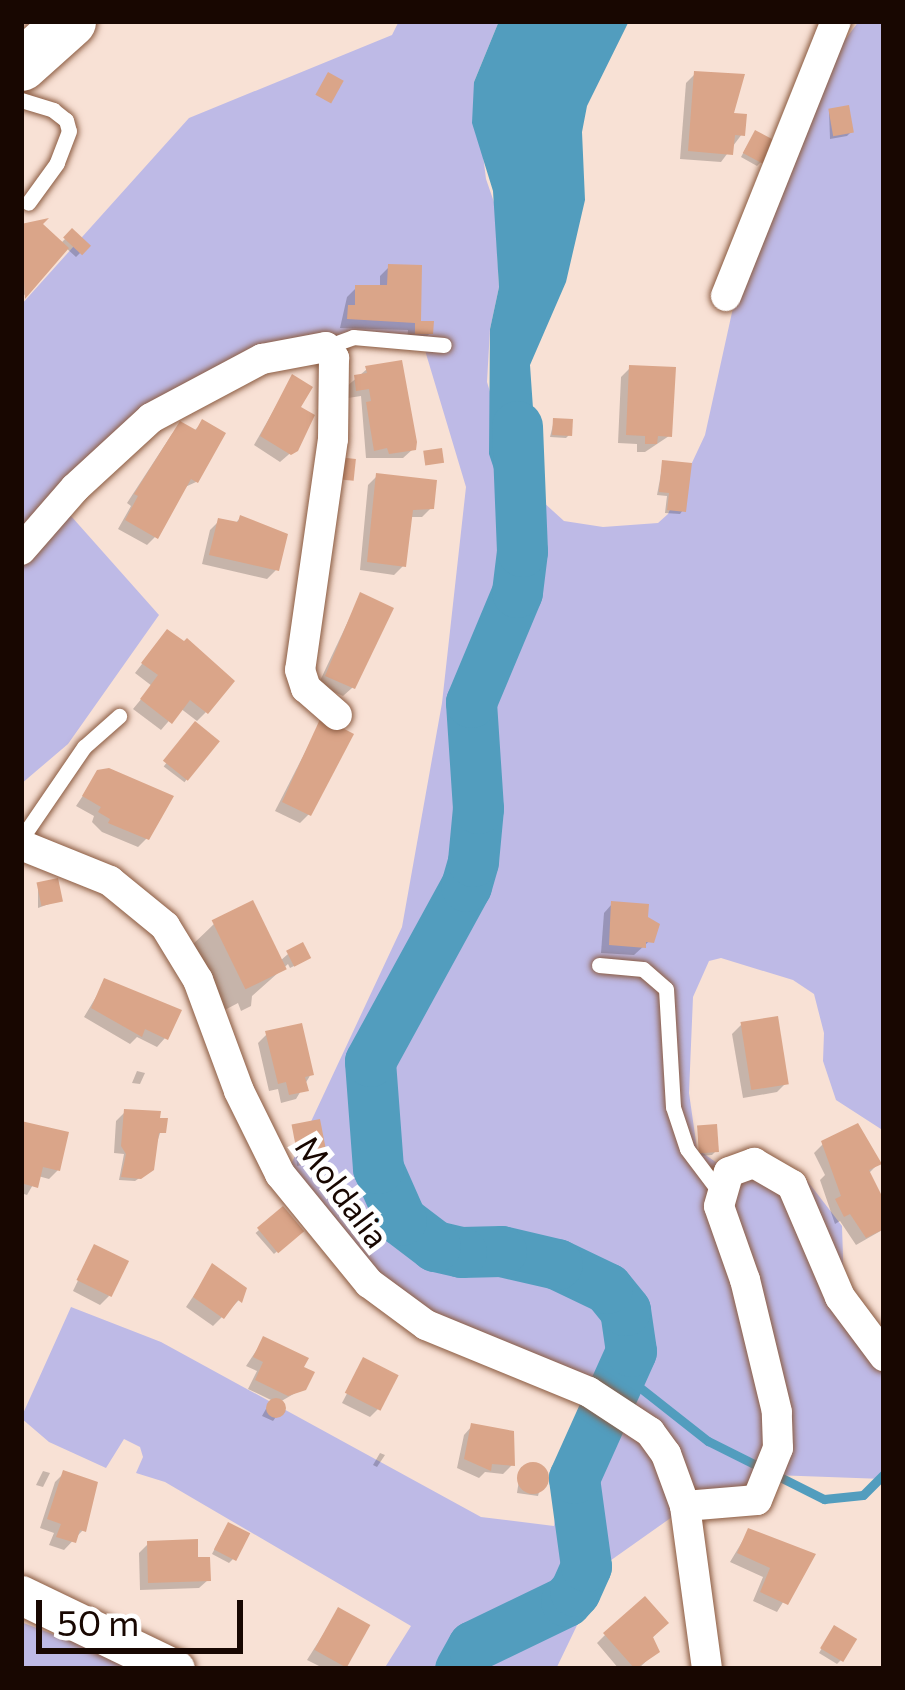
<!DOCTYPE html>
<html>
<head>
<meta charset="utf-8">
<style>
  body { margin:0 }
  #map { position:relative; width:905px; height:1690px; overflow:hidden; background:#f8e1d5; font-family:Commissioner,sans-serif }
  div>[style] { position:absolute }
  .green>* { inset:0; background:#bebae6 }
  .water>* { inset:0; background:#529dbe }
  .shadow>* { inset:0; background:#0003; transform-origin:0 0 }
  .stream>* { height:9px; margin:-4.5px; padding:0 4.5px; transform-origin:4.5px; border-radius:4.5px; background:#529dbe }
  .river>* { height:51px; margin:-25.5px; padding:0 25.5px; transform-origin:25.5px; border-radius:25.5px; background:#529dbe }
  .building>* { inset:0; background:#daa589; transform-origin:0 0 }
  .round { border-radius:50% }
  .roads { filter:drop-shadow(0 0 3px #8a5a40) drop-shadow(0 0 3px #8a5a40) }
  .service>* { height:15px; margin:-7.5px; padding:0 7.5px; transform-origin:7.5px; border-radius:7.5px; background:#fff }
  .minor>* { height:30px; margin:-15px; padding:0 15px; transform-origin:15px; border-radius:15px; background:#fff }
  .tertiary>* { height:39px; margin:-19.5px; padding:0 19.5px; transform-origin:19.5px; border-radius:19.5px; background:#fff }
  .primary>* { height:51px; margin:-25.5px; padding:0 25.5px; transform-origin:25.5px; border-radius:25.5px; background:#fff }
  span { translate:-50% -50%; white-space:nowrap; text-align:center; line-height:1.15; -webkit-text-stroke:10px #fff; paint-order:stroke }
  .street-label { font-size:33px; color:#180701 }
  .frame { position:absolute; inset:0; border:24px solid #180701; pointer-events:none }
  .scale { position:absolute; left:36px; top:1600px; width:207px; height:54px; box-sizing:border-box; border:6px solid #180701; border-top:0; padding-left:15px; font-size:36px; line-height:42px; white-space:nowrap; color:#180701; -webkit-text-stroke:9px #fff; paint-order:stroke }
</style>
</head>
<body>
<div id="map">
  <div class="green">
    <i style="clip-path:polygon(399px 21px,499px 21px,474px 82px,486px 179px,495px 205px,499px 287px,490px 329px,487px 382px,522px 497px,531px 491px,564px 521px,603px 527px,658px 523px,668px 514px,705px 435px,740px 276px,831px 59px,859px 21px,884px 21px,884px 1131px,836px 1100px,823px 1061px,824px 1033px,814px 994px,793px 980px,721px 958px,709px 961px,693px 997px,689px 1093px,697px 1149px,717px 1163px,779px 1163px,802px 1174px,842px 1226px,844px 1290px,884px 1360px,884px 1479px,773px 1475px,766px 1496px,689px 1505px,607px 1563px,556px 1669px,384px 1669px,411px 1626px,165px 1482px,136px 1473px,143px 1457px,140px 1447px,124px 1439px,106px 1468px,49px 1442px,21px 1418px,71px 1307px,161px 1342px,481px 1517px,554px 1526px,567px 1434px,585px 1401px,356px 1277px,286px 1175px,402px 927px,442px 703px,466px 487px,421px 337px,385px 337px,232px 362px,63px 507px,159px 615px,68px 744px,21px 784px,21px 305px,189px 118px,392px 35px)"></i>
    <i style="clip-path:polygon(21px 1622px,136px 1666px,141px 1669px,21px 1669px)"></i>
  </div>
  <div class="water">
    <i style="clip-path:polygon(499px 21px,629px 21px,587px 106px,582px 132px,585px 200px,566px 282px,530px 365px,537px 466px,531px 491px,522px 497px,498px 481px,489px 454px,490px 329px,499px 287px,493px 191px,472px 123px,474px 82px)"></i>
  </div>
  <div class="shadow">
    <i style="clip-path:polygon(695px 74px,742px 134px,721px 162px,680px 159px,686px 83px)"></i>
    <i style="clip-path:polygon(829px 111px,851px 132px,847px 136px,830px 139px)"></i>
    <i style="clip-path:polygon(752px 137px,761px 162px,757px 166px,741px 157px)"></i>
    <i style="clip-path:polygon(40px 223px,60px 244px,72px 232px,87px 246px,76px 257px,65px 247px,21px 299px,21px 228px)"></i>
    <i style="clip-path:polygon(389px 267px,418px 324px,430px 333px,422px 342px,407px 341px,408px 330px,340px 328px,347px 297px,356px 288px,380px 288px,380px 276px)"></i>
    <i style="clip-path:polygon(630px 368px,669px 436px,645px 452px,637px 452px,637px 444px,618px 443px,621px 377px)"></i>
    <i style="clip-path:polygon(367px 369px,413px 449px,403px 458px,366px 458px,361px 396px,348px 398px,346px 387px)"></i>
    <i style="clip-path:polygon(292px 378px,295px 449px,280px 462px,254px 445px)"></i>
    <i style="clip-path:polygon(554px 421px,570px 434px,566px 438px,550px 437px)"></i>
    <i style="clip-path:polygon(202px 423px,196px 482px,183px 488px,155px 537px,147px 545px,118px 529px,131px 506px,127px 503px,172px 434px,180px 425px,193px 432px)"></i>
    <i style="clip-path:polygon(663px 463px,683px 510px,680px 514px,665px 513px,667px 496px,657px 495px)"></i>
    <i style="clip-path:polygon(377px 476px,431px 508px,422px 517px,409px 517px,403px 566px,394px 575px,360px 570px,368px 485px)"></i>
    <i style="clip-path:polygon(240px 518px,276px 570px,267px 579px,202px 564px,210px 530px,219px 521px,234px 525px)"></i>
    <i style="clip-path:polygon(360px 596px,352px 688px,343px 696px,318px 685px)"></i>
    <i style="clip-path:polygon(159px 642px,206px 712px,197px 721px,180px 708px,161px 730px,133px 709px,152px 686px,135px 673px)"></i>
    <i style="clip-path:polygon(321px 721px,309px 814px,300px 823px,275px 811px)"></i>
    <i style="left:195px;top:725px;width:26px;height:52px;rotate:37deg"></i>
    <i style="clip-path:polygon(98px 773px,147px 838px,138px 847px,102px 832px,92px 822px,94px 816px,76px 806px)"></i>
    <i style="clip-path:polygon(38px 885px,60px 900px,38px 908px)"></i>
    <i style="clip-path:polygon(612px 904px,644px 920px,656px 935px,634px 955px,601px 953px,604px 913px)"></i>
    <i style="clip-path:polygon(214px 924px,280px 961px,288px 954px,304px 961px,290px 968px,288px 964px,252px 996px,251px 1006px,241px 1011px,238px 1003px,221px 1012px,189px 948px)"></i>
    <i style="clip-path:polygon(105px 982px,165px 1038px,157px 1047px,137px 1037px,130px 1044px,84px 1017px)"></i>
    <i style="clip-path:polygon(741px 1025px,786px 1083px,777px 1092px,743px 1098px,732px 1034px)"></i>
    <i style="clip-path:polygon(267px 1034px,311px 1074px,296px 1099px,281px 1103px,278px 1089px,269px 1091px,258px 1043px)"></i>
    <i style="clip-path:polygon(137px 1071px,145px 1073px,140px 1084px,132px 1083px)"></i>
    <i style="clip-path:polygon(125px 1112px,164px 1121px,147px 1173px,135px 1181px,119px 1180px,124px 1154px,114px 1153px,116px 1121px)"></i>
    <i style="clip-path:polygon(21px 1125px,58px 1170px,49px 1179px,38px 1176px,27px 1195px,21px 1193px)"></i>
    <i style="clip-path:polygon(294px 1128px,324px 1158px,321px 1162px,297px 1166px)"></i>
    <i style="clip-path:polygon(698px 1128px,716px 1151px,712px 1155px,699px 1156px)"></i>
    <i style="clip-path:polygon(823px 1144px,878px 1164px,868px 1174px,884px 1214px,884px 1229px,856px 1245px,840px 1221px,835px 1224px,820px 1180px,825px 1175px,814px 1153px)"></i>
    <i style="left:282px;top:1210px;width:28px;height:35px;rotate:49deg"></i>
    <i style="clip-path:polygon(94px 1247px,109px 1296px,100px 1305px,73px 1291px)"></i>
    <i style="clip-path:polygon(213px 1267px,243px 1296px,213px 1326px,186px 1307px)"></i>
    <i style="clip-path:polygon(264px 1339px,300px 1369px,304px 1388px,278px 1403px,284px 1406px,273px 1421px,262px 1416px,271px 1400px,248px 1389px,257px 1371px,246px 1366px)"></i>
    <i style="clip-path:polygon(364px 1361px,379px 1408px,370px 1417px,342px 1403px)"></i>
    <i style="clip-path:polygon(472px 1426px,512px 1465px,503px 1474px,485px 1472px,479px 1478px,457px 1468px,464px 1435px)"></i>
    <i style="clip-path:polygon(380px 1453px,385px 1455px,377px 1467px,373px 1465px)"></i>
    <i style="clip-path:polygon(521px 1467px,545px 1468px,538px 1496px,517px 1493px)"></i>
    <i style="clip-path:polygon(43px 1471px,50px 1473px,43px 1487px,36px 1485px)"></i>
    <i style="clip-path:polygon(64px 1473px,83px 1530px,64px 1550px,49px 1545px,54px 1533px,40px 1528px,55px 1482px)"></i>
    <i style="clip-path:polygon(225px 1529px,233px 1559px,229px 1563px,212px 1554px)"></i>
    <i style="clip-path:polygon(748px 1532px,812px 1555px,777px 1612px,753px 1601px,763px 1577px,730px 1562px)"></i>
    <i style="clip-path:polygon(148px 1544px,195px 1560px,208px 1580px,199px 1588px,140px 1590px,139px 1553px)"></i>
    <i style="clip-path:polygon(338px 1611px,344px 1666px,325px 1669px,307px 1660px)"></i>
    <i style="clip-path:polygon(665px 1623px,648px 1643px,656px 1652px,638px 1669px,619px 1669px,597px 1643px,605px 1635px)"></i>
    <i style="clip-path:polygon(831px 1633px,841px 1660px,837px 1664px,819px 1653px)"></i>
  </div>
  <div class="stream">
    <i style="left:624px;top:1375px;width:107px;rotate:38.2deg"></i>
    <i style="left:708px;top:1441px;width:130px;rotate:26.6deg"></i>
    <i style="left:824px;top:1499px;width:39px;rotate:-6deg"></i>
    <i style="left:863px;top:1495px;width:30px;rotate:-45deg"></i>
  </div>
  <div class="river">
    <i style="left:460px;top:1669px;width:26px;rotate:-61deg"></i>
    <i style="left:473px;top:1646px;width:103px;rotate:-25.8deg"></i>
    <i style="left:566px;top:1601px;width:13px;rotate:-48deg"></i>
    <i style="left:575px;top:1591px;width:27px;rotate:-66deg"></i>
    <i style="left:586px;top:1566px;width:89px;rotate:-97.8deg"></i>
    <i style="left:574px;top:1478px;width:139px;rotate:-65.8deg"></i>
    <i style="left:631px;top:1351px;width:41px;rotate:-98.3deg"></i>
    <i style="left:625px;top:1310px;width:28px;rotate:-129deg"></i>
    <i style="left:607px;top:1288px;width:55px;rotate:-154.4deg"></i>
    <i style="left:557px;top:1264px;width:57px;rotate:-166.9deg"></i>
    <i style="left:501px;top:1251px;width:40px;rotate:178.6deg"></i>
    <i style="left:461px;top:1252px;width:27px;rotate:-167deg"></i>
    <i style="left:435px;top:1246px;width:43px;rotate:-142.6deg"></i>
    <i style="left:401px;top:1220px;width:57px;rotate:-113.9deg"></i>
    <i style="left:378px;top:1168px;width:107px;rotate:-94.3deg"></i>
    <i style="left:370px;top:1061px;width:200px;rotate:-61.3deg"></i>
    <i style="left:466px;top:886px;width:26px;rotate:-74deg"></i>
    <i style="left:473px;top:861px;width:53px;rotate:-84.6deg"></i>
    <i style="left:478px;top:808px;width:106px;rotate:-93.8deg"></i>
    <i style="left:471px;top:702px;width:119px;rotate:-67.3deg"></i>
    <i style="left:517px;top:592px;width:41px;rotate:-83deg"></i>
    <i style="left:522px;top:551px;width:125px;rotate:-92.3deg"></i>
  </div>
  <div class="building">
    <i style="clip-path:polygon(694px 71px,745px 74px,734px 113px,747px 114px,745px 136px,735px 135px,733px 155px,688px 151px)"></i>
    <i style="left:328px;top:72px;width:18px;height:26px;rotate:29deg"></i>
    <i style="left:849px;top:105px;width:28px;height:21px;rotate:80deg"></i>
    <i style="left:755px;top:130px;width:24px;height:26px;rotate:28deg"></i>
    <i style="clip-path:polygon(49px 218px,43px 224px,69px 248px,25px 299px,21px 224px)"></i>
    <i style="left:72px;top:228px;width:26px;height:13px;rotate:43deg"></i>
    <i style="clip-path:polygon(388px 264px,422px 265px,421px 321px,434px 321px,433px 334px,415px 334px,415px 323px,347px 319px,348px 305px,355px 305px,355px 285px,387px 285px)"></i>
    <i style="clip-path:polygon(402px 360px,417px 442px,416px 450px,389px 454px,387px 448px,374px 451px,366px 402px,371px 401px,369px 389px,356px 391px,354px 375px,367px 373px,365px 366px)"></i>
    <i style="clip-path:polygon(629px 365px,676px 367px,672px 437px,658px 436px,657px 444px,645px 444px,645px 436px,626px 435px)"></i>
    <i style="clip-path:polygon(292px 374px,313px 387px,301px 407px,315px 415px,298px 451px,291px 455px,260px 436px)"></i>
    <i style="left:553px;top:418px;width:20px;height:17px;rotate:3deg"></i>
    <i style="clip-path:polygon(202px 419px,226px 433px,198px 483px,191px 479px,158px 539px,125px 520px,138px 496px,134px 494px,180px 421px,196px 430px)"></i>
    <i style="left:442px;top:448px;width:15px;height:19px;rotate:82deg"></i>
    <i style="left:338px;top:457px;width:18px;height:22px;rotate:6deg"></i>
    <i style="clip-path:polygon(662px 460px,692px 463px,686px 512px,667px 510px,669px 493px,659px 492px)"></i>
    <i style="clip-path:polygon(376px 473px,437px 480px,434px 509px,413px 510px,406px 567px,367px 562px)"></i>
    <i style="clip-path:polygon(240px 515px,288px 534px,279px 571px,209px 555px,218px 518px,238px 522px)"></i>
    <i style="clip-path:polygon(360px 592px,394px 608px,355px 689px,325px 676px)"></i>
    <i style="clip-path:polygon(167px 629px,184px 641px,187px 638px,235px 681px,208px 714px,190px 700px,172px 724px,140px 699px,158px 675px,141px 663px)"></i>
    <i style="clip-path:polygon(321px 717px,354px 734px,311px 816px,282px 802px)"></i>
    <i style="left:195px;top:721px;width:32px;height:51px;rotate:39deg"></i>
    <i style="clip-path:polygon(109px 768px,174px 796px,149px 840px,108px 823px,110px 819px,98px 812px,101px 807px,82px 796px,97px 770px)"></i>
    <i style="left:58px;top:878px;width:24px;height:22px;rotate:78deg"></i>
    <i style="left:253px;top:900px;width:77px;height:46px;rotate:64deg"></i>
    <i style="clip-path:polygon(611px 901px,649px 904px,648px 917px,660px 924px,654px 943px,646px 942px,646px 948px,609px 945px)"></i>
    <i style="left:303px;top:942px;width:18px;height:19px;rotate:63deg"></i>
    <i style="clip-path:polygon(104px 978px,182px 1010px,168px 1040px,145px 1029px,142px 1037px,91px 1008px)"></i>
    <i style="left:778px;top:1016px;width:69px;height:38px;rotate:81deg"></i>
    <i style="clip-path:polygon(302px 1023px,314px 1075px,305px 1077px,309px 1091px,289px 1095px,286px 1082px,278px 1084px,265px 1031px)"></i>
    <i style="clip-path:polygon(124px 1109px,161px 1111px,160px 1118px,168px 1118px,166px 1133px,159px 1133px,154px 1170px,141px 1179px,121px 1177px,126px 1154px,121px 1146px)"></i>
    <i style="left:320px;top:1119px;width:41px;height:29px;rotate:79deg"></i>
    <i style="clip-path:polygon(21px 1121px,69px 1132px,60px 1171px,43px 1167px,38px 1188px,21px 1183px)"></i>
    <i style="clip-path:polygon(858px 1123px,882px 1164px,869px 1170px,884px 1200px,884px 1229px,866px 1238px,850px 1214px,844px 1217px,835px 1199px,841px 1196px,821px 1141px)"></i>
    <i style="left:717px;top:1124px;width:28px;height:20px;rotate:86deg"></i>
    <i style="left:283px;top:1206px;width:33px;height:34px;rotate:50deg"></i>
    <i style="left:94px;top:1244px;width:39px;height:40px;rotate:26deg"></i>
    <i style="clip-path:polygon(212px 1263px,247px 1288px,242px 1303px,238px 1300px,224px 1319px,193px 1297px)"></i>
    <i style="clip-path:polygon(263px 1336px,309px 1358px,304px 1367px,315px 1372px,306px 1390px,288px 1396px,255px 1380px,263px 1362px,253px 1357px)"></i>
    <i style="left:363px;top:1357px;width:40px;height:40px;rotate:27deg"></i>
    <i class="round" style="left:266px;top:1398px;width:20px;height:20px"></i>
    <i style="clip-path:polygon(471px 1423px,514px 1431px,515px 1466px,492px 1464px,491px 1471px,464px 1459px)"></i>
    <i class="round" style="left:517px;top:1462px;width:32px;height:32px"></i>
    <i style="clip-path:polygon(63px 1470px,98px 1482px,86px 1532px,80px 1530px,76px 1543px,56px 1537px,61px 1524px,47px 1519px)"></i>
    <i style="left:228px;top:1522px;width:25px;height:31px;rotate:27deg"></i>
    <i style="clip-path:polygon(748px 1528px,816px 1554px,788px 1605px,760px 1592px,770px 1568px,737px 1553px)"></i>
    <i style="clip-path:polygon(198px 1539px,198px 1557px,210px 1557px,211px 1581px,148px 1583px,147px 1541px)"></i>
    <i style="clip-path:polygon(645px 1596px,669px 1623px,653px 1637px,660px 1652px,635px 1669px,603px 1633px)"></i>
    <i style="left:338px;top:1607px;width:37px;height:49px;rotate:29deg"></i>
    <i style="left:834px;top:1625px;width:27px;height:27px;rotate:31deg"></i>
  </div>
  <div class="roads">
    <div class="service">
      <i style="left:21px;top:100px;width:34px;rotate:17deg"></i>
      <i style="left:53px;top:110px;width:16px;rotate:38deg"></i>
      <i style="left:66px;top:120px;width:11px;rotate:75deg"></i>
      <i style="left:69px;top:131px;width:34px;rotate:111deg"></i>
      <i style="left:57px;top:163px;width:49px;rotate:125.9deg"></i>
      <i style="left:326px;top:347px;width:29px;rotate:-20deg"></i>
      <i style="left:353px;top:337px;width:91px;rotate:5deg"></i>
      <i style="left:21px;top:839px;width:112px;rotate:-55.6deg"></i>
      <i style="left:84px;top:747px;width:47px;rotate:-41.5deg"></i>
      <i style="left:599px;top:965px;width:44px;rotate:5.2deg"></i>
      <i style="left:643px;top:969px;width:30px;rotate:41deg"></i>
      <i style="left:666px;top:989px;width:118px;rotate:86.6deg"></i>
      <i style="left:673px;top:1107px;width:44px;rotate:71.6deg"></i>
      <i style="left:687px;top:1149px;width:56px;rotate:52.9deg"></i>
    </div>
    <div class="minor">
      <i style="left:726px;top:296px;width:296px;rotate:-68.2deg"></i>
      <i style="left:21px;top:550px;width:82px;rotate:-48.9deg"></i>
      <i style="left:75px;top:488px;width:103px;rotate:-42.6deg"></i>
      <i style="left:151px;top:418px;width:126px;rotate:-28deg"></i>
      <i style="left:262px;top:359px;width:65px;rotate:-10.6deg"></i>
      <i style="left:326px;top:347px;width:14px;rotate:54deg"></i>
      <i style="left:334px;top:358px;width:81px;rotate:90.7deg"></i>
      <i style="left:333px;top:439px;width:233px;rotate:98.1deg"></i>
      <i style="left:300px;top:670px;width:19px;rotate:72deg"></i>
      <i style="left:306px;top:688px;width:41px;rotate:41.1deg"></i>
      <i style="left:21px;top:845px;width:96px;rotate:22deg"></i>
      <i style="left:110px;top:881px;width:71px;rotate:39.3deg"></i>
      <i style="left:165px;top:926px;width:63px;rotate:58.6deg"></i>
      <i style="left:198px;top:980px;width:118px;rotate:69.7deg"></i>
      <i style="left:239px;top:1091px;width:93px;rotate:63.7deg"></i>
      <i style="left:280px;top:1174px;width:141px;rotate:50.8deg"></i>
      <i style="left:369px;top:1283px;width:71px;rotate:36.4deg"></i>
      <i style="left:426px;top:1325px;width:176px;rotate:22.3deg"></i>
      <i style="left:589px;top:1392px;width:73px;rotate:33.3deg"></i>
      <i style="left:650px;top:1432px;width:27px;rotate:54deg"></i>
      <i style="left:666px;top:1454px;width:55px;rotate:69.9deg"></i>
      <i style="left:685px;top:1506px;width:164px;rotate:82.3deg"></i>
      <i style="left:685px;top:1506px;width:72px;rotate:-4.8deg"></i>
      <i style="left:757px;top:1500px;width:56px;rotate:-68deg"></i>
      <i style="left:778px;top:1448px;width:36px;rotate:-92deg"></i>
      <i style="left:777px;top:1412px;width:136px;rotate:-103.6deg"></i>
      <i style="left:745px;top:1280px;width:78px;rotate:-109.4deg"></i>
      <i style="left:719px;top:1206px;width:35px;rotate:-74deg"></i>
      <i style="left:729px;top:1172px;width:27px;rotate:-20deg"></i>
      <i style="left:754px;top:1163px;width:44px;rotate:30.1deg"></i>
      <i style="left:792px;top:1185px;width:122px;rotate:66.8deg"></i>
      <i style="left:840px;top:1297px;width:74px;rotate:53.3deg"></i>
    </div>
    <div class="tertiary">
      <i style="left:21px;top:1595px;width:171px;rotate:25.7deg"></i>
    </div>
    <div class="primary">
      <i style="left:21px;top:65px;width:66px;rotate:-41.9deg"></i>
    </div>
  </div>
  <div class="street-label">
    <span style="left:343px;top:1191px;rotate:53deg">Moldalia</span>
  </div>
  <div class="frame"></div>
  <div class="scale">50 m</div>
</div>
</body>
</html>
